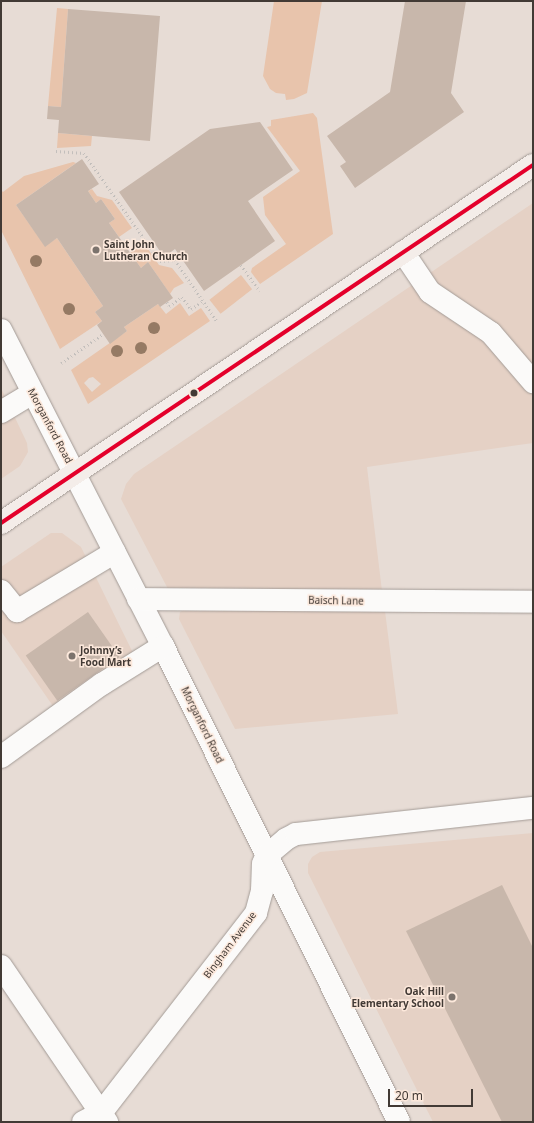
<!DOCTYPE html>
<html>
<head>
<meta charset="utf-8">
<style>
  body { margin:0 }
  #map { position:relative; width:534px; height:1123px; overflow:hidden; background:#e7dcd5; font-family:"Noto Sans",sans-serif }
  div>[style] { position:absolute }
  .built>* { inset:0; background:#e5d1c5 }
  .green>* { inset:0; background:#e8c4ac; transform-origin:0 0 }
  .building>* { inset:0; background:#c8b7ab; transform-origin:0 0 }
  .path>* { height:2.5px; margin-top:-1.25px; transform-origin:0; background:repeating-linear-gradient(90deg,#c3bfbc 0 1px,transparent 0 4px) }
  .roads { filter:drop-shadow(0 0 1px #a39b96) drop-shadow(0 0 1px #a39b96) }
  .minor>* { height:22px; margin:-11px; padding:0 11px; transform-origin:11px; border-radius:11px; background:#fbfaf9 }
  .major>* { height:22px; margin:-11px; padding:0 11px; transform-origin:11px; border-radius:11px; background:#f4ede9 }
  .bus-1>* { height:4px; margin:-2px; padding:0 2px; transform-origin:2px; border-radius:2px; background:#e4002b }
  .trees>* { width:12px; height:12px; margin:-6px; border-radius:50%; background:#957a64 }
  .dots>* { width:11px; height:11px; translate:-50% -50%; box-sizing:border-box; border:2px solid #fce8db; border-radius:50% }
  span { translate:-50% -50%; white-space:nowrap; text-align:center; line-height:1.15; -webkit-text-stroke:3px #fce8db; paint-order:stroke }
  .poi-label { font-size:10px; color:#423a35; font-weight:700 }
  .left { translate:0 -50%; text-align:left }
  .right { translate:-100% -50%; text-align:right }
  .street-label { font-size:10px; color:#423a35 }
  .frame { position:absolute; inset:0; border:2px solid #423a35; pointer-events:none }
  .scale { position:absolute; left:388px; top:1089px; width:85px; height:18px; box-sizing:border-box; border:2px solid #423a35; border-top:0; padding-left:5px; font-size:12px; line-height:14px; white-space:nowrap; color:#423a35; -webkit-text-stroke:3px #fce8db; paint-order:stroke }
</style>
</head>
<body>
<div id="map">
  <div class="built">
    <i style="clip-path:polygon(533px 203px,533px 443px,367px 467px,382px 591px,168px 589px,121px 499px,126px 484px,134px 474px)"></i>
    <i style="clip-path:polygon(1px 388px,27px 443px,28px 452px,20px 466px,1px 479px)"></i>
    <i style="clip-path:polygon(51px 533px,62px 533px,81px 547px,135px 657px,55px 709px,1px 631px,1px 567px)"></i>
    <i style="clip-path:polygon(184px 610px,385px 611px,398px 714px,235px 729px,179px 619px,180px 612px)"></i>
    <i style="clip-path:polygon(533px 833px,533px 1122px,433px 1122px,308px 873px,308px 864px,312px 857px,320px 852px)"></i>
  </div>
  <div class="green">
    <i style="clip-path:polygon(274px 1px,322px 1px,307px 93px,294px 99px,286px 100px,285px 94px,276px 93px,270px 89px,263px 76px)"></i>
    <i style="clip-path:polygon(57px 8px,68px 9px,61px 107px,48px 106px)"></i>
    <i style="clip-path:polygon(313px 113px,317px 118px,333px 234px,260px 284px,251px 272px,252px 268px,286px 244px,265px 215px,263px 197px,300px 171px,267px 127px,271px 126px,271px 120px)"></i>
    <i style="clip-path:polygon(58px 133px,92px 136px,91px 146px,57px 148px)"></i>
    <i style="clip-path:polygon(73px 162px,76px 163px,16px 205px,45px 246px,57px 238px,103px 306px,95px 312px,102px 321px,60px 349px,1px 230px,1px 190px,3px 192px,24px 176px)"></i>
    <i style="clip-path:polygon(92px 189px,97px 196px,112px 200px,132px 228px,119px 237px,109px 223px,115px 219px,101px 199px,96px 203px,88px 191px)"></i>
    <i style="clip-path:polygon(144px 243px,159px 265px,172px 268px,184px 283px,174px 288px,170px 294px,148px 262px,141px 268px,130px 253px)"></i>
    <i style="left:241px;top:275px;width:18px;height:40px;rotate:52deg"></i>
    <i style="clip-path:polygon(evenodd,180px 303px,189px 316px,201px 308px,210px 321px,88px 404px,71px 370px,127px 331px,124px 327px,158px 304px,166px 314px,180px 303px,93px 377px,101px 384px,92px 392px,84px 383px,89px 378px,93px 377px)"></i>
  </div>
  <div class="building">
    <i style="clip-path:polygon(405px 1px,466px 1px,451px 93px,464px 112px,355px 188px,340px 166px,346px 162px,327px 136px,390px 92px)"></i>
    <i style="clip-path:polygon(68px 9px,160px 16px,150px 141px,58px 133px,59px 120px,47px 119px,48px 106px,61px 107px)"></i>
    <i style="clip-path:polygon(260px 122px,293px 170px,248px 201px,275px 241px,204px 291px,175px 249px,164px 257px,119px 192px,210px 129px)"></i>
    <i style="clip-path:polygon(82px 159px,99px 184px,88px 191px,96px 203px,101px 199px,115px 219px,109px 223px,141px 268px,148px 262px,173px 298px,160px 307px,158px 304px,124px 327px,127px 331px,110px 344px,97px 325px,102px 321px,95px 312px,103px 306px,57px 238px,45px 247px,16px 205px)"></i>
    <i style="left:88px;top:612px;width:55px;height:76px;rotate:55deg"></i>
    <i style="clip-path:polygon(502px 885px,533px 948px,533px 1122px,502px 1122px,406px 931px)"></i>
  </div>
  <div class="path">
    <i style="left:56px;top:151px;width:28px;rotate:4deg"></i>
    <i style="left:84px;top:153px;width:132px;rotate:54.9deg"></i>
    <i style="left:160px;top:261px;width:15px;rotate:-4deg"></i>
    <i style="left:175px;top:260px;width:74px;rotate:55.5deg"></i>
    <i style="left:241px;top:265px;width:32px;rotate:54deg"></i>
    <i style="left:167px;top:302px;width:4px;rotate:63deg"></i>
    <i style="left:169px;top:306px;width:16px;rotate:-35deg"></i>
    <i style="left:182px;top:297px;width:15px;rotate:53deg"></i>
    <i style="left:191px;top:309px;width:14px;rotate:-34deg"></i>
    <i style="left:61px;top:363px;width:51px;rotate:-34.6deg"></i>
  </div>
  <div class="roads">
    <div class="minor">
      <i style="left:403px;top:252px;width:48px;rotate:56deg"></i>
      <i style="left:430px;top:292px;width:73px;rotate:33.9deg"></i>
      <i style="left:491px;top:333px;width:65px;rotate:49.4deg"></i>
      <i style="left:1px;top:330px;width:355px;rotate:62.9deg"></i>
      <i style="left:163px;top:646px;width:531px;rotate:63.63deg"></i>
      <i style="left:1px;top:412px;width:37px;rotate:-31deg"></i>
      <i style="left:1px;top:591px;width:26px;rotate:51deg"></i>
      <i style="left:17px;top:611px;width:114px;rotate:-31deg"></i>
      <i style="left:138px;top:599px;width:395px;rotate:0.4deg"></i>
      <i style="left:1px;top:757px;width:125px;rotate:-35.9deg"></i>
      <i style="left:102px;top:684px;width:72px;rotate:-31.9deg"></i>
      <i style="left:1px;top:966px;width:189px;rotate:55.8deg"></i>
      <i style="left:83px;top:1122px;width:20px;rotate:-27deg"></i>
      <i style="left:101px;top:1113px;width:253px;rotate:-52.2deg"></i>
      <i style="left:256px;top:913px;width:23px;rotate:-75deg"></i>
      <i style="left:262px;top:891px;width:27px;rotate:-88deg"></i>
      <i style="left:263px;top:864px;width:9px;rotate:-69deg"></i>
      <i style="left:266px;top:856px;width:26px;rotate:-40deg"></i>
      <i style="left:286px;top:839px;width:11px;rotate:-27deg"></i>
      <i style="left:296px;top:834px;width:238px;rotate:-6.3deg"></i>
    </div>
    <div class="major">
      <i style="left:1px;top:523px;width:641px;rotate:-33.94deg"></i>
    </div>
  </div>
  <div class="bus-1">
    <i style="left:1px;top:523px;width:641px;rotate:-33.94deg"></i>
  </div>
  <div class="trees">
    <i style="left:36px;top:261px"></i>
    <i style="left:69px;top:309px"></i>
    <i style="left:154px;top:328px"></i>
    <i style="left:141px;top:348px"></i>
    <i style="left:117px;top:351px"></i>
  </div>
  <div class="dots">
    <i style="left:96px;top:250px;background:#7c736d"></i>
    <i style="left:194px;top:393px;background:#423a35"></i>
    <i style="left:72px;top:656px;background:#7c736d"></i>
    <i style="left:452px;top:997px;background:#7c736d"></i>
  </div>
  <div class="poi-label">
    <span class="left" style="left:104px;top:250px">Saint John<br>Lutheran Church</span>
    <span class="left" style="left:80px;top:656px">Johnny’s<br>Food Mart</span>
    <span class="right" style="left:444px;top:997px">Oak Hill<br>Elementary School</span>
  </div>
  <div class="street-label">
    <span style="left:50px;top:426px;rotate:62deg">Morganford Road</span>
    <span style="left:336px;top:601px;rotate:1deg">Baisch Lane</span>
    <span style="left:202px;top:725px;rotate:64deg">Morganford Road</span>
    <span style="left:230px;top:945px;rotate:-53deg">Bingham Avenue</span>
  </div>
  <div class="frame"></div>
  <div class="scale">20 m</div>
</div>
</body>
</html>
